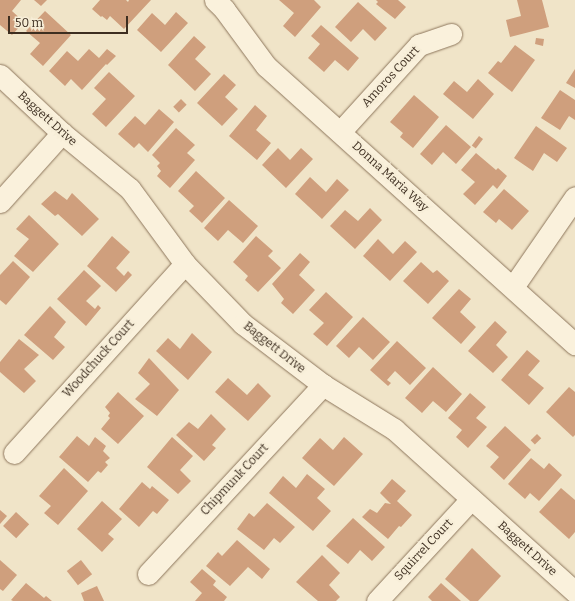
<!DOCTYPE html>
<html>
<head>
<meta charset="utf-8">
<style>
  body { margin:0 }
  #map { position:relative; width:575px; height:601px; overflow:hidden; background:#f0e4c8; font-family:Bitter,serif }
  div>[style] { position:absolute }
  .building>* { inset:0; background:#cf9f7d; transform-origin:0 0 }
  .roads { filter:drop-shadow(0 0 1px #8d765c) drop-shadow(0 0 1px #8d765c) }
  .minor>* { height:21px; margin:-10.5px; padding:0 10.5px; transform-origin:10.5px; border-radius:10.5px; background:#faf1dc }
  span { translate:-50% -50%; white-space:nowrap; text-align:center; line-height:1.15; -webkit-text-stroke:4px #f7eed8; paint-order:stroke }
  .street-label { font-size:12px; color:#3d2e20 }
  .scale { position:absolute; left:8px; top:16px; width:120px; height:18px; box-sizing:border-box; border:2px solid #3d2e20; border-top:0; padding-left:5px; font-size:12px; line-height:14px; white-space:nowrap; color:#3d2e20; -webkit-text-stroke:3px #f7eed8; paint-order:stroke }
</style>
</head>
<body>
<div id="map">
  <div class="building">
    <i style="clip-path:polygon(0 0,21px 0,12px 11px,24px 22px,12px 35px,0 25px)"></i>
    <i style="clip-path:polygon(34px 0,47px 0,41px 6px)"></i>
    <i style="clip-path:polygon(100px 0,126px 0,128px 2px,129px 0,151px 0,124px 29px,110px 16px,107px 20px,102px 16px,101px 17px,92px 9px)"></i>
    <i style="clip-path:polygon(279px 0,314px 0,321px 7px,295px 37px,283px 26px,294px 13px)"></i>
    <i style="clip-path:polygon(376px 0,398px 0,406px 7px,395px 19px,376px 4px,378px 2px)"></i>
    <i style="clip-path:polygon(517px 0,542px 0,549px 27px,510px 37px,506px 20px,521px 16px)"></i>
    <i style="clip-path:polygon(358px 2px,387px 28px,375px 41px,363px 29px,351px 42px,335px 27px)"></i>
    <i style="clip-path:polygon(45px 11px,71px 35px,43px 66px,30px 54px,40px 43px,26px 31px)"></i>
    <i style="clip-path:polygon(176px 12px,188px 23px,161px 52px,137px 30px,152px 13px,165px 25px)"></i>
    <i style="clip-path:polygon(321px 25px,359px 58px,348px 71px,335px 60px,324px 72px,308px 58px,320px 44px,311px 36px)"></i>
    <i style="clip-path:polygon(194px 36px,206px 47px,195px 59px,211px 74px,195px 91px,168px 65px)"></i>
    <i style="clip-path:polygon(536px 38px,544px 39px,543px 46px,535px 44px)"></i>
    <i style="clip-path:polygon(515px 45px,535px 60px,512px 92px,488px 73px,498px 61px,501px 63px)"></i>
    <i style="clip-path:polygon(89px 49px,99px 58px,107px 49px,116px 56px,107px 65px,106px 64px,82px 90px,71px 79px,65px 86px,49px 71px,67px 51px,78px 61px)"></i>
    <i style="clip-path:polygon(575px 69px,575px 88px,566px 83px)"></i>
    <i style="clip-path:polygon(109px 72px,135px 96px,106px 127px,92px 114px,106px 99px,94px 88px)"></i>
    <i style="clip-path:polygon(224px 74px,236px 85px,225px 97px,238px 109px,222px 126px,197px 103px)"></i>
    <i style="clip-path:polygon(478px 79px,494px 94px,473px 119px,443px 94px,454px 81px,467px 92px)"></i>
    <i style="clip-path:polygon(560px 90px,575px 100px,575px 120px,569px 116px,560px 130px,541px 118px)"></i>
    <i style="clip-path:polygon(414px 95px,439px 117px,413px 148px,400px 137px,403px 133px,390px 122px)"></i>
    <i style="left:181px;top:99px;width:8px;height:11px;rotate:45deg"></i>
    <i style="clip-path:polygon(255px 105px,267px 116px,256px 130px,271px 143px,257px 160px,229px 136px)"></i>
    <i style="clip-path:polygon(159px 109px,174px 122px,148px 152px,139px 143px,134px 148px,118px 134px,135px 116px,145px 125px)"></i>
    <i style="clip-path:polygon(446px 125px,471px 147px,456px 164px,443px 152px,432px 165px,420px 154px)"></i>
    <i style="clip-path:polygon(536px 126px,567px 148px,557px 162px,544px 153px,533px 171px,514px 158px)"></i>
    <i style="clip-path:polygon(176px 128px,195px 145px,187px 153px,195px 160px,170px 188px,157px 176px,161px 171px,157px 166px,160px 163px,152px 155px)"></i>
    <i style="left:479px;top:136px;width:5px;height:12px;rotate:37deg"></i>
    <i style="clip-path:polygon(278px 148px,290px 160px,301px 148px,313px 159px,286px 188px,262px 165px)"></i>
    <i style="clip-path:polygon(476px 153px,496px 170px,498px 168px,507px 176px,497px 189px,493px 185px,475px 205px,463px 194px,475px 182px,461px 170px)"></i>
    <i style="clip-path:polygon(196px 171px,225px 198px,202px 223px,189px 211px,194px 206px,178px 191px)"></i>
    <i style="clip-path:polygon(310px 177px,326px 192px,337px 179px,349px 190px,322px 219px,295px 194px)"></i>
    <i style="clip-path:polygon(504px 189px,529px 211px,512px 230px,499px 219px,496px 223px,483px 212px)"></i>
    <i style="clip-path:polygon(55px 191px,67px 200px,72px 193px,99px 219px,82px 236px,58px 214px,55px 216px,41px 204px)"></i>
    <i style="clip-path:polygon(229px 200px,258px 226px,243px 243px,228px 230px,218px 241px,204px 228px)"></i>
    <i style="clip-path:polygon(370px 208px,382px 220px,355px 249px,330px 226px,345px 210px,358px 221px)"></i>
    <i style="clip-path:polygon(29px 215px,59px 244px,33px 272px,14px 256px,29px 239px,16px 229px)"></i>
    <i style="clip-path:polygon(112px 236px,130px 252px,116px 268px,124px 276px,128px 271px,132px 275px,116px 292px,87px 266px)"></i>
    <i style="clip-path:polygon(256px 236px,273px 251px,268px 256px,281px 268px,258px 292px,245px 280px,248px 276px,233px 262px)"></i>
    <i style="clip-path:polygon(378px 239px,393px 254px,405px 241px,417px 252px,390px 281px,363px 256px)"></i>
    <i style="clip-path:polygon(300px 253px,310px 262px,299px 275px,315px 290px,293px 314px,281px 303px,284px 299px,272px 284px)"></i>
    <i style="clip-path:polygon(13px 261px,30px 277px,6px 305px,0 300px,0 275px)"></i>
    <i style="clip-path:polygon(421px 262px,433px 273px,437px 270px,449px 281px,428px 304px,403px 281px)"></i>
    <i style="clip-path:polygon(84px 270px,101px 286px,86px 301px,95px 309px,98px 305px,101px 308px,86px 326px,57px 299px)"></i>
    <i style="clip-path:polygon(459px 289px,471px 299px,460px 312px,476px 327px,461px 344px,432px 318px)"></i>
    <i style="clip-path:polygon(326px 292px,353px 317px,327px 346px,313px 334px,324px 323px,309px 310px)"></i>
    <i style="clip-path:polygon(50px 306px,66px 322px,54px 337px,65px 347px,53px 360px,24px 335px)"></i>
    <i style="clip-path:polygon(363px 317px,390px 342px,373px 360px,359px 347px,349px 358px,336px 346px)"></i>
    <i style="clip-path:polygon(495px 321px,507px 332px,496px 345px,508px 357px,493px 373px,468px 351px)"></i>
    <i style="clip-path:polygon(192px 333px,212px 352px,188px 380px,156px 351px,168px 338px,180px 349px)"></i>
    <i style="clip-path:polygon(19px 339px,39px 355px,24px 369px,36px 381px,24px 393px,0 372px,0 362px)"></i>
    <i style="clip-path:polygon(397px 341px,426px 368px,410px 385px,395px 371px,387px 380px,391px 383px,388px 386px,370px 370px)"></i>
    <i style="clip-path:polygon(527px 350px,540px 361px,528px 375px,544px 388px,529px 405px,501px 380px)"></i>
    <i style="clip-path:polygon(149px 358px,179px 390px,157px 416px,135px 399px,150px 384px,138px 373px)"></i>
    <i style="clip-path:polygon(433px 367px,462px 394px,446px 412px,433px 401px,422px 413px,405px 398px)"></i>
    <i style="clip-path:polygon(228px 378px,247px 395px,258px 383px,271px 396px,248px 421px,215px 392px)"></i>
    <i style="clip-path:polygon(569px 387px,575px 392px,575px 435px,573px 437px,546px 412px)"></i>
    <i style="clip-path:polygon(118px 392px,144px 416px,118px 444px,101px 429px,110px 418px,108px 416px,110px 413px,105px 407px)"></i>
    <i style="clip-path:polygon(470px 393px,486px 407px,476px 418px,487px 427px,468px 448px,456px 437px,462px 430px,448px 418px)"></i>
    <i style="clip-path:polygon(211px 414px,226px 429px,212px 445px,216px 448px,204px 461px,176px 435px,189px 422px,198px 429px)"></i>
    <i style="clip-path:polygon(505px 426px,531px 450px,504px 480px,490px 467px,499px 457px,486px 446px)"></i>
    <i style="left:537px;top:434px;width:6px;height:9px;rotate:45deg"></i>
    <i style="clip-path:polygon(77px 436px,89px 446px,95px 437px,106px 446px,103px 451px,110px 458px,105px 462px,108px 465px,101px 473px,98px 471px,88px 482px,59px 457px)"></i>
    <i style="clip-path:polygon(172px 437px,193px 456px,180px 470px,191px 481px,178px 494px,147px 467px)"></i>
    <i style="clip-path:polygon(344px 437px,363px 454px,334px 486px,302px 458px,320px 438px,333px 450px)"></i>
    <i style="clip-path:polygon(531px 458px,544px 469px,549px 463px,562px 475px,539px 501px,530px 493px,525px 499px,508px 484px)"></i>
    <i style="clip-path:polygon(64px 468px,88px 491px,58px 525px,44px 513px,51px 506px,39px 496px)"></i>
    <i style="clip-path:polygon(307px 474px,325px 489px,317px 498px,331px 511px,313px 531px,269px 493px,283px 476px,296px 488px)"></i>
    <i style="clip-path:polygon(392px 479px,406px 491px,397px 501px,412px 515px,401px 527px,399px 526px,388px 539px,362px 517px,370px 509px,377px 513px,385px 503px,391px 504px,380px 493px)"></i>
    <i style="clip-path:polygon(142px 482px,150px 489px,152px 486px,169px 500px,157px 514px,153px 511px,139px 527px,119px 509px)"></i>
    <i style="clip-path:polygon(561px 488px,575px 500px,575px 532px,569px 539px,539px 512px)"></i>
    <i style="clip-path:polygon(102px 501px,122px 519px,108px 534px,114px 539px,102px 552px,77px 529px)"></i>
    <i style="clip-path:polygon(267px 503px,295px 527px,280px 543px,274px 538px,264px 550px,237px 529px,249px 513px,254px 517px)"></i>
    <i style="clip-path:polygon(0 510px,7px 516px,0 524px)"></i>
    <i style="left:16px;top:512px;width:18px;height:19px;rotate:43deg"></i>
    <i style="clip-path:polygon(353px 518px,385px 547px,372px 561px,360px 550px,348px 564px,326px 546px)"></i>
    <i style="clip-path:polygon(237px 540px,270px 569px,262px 579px,248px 567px,230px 586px,206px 566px,218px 552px,222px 556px)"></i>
    <i style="clip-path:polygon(472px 548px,501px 576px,478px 601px,470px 601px,445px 579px)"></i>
    <i style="clip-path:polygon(322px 555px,340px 573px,329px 585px,340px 597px,336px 601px,318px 601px,296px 582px)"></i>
    <i style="clip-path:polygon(0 560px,17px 575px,3px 591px,0 589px)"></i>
    <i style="left:81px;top:560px;width:18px;height:18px;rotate:52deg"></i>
    <i style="clip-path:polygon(202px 569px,216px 581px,213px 585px,227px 597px,224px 601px,195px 601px,202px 593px,190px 582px)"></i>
    <i style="clip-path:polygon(26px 583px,44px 598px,46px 596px,52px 601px,13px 601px,11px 600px)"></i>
    <i style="clip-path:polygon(441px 583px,461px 601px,432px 601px,428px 597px)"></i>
    <i style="clip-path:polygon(97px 586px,104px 601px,84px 601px,81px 593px)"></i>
  </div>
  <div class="roads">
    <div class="minor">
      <i style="left:215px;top:0;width:13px;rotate:45deg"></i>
      <i style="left:224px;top:9px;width:71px;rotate:53.6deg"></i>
      <i style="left:266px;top:66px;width:416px;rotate:42deg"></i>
      <i style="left:0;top:75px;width:85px;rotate:43.1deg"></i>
      <i style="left:62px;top:133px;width:88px;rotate:39.5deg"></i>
      <i style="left:130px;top:189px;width:93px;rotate:53.7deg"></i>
      <i style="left:185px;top:264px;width:83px;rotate:46deg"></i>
      <i style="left:243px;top:324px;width:101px;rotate:37.3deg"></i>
      <i style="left:323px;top:385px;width:84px;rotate:31.8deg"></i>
      <i style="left:394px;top:429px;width:244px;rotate:42deg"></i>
      <i style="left:340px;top:132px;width:118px;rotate:-47.8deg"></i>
      <i style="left:419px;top:45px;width:34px;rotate:-19deg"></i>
      <i style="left:0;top:202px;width:93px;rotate:-48.1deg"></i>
      <i style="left:513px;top:287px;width:109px;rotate:-55.4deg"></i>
      <i style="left:14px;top:453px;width:255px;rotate:-47.9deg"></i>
      <i style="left:148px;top:574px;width:258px;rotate:-47.2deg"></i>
      <i style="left:377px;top:601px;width:139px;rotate:-47.3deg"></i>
    </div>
  </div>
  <div class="street-label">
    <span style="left:391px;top:77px;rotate:-47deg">Amoros Court</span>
    <span style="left:47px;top:119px;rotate:42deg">Baggett Drive</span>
    <span style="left:390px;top:177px;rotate:42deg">Donna Maria Way</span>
    <span style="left:274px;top:348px;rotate:38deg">Baggett Drive</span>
    <span style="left:99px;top:359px;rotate:-48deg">Woodchuck Court</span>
    <span style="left:235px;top:480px;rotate:-47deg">Chipmunk Court</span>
    <span style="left:527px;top:549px;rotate:42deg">Baggett Drive</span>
    <span style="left:424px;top:550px;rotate:-47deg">Squirrel Court</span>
  </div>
  <div class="scale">50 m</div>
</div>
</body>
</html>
